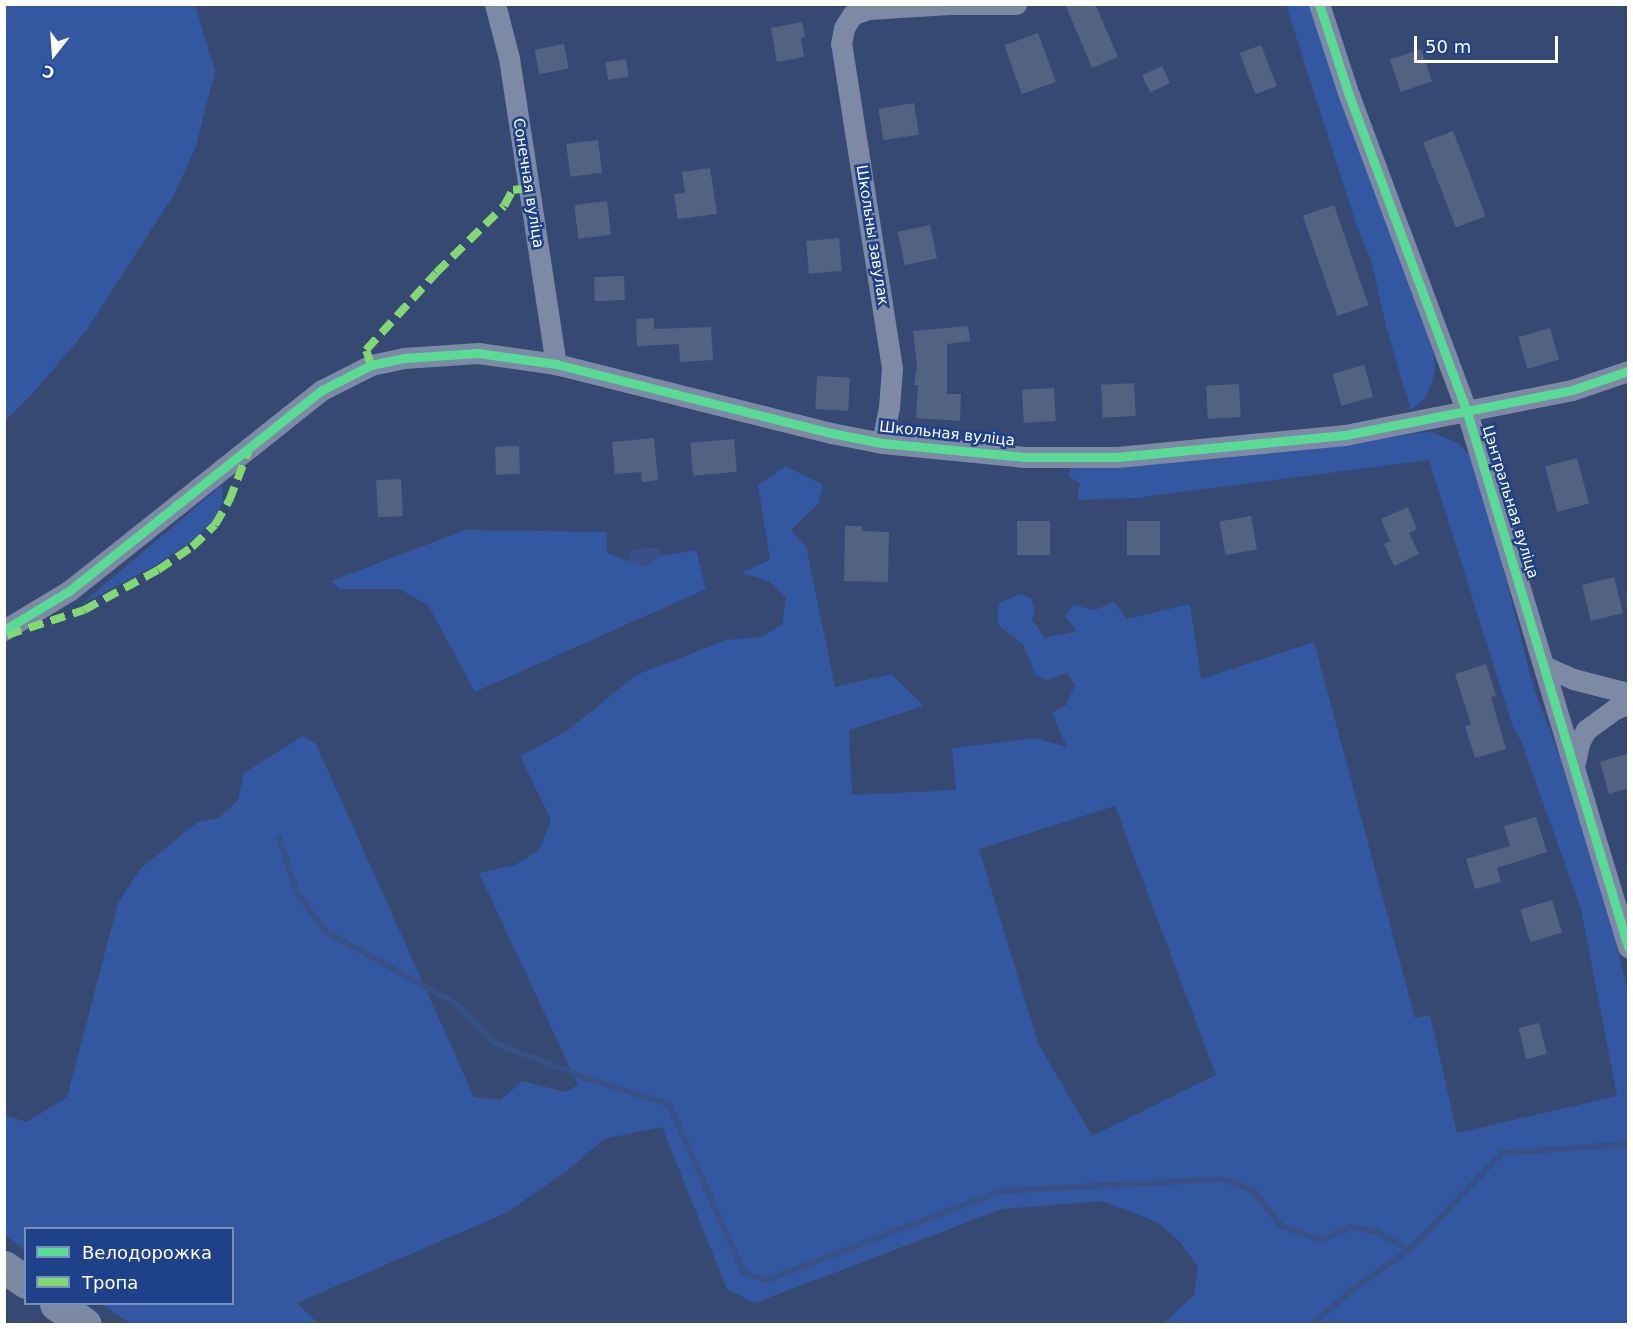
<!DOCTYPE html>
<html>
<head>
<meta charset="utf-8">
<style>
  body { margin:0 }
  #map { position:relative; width:1633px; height:1329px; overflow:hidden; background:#364972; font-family:"DejaVu Sans",sans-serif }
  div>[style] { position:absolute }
  .green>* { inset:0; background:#3357a0 }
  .water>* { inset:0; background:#375085 }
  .stream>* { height:6px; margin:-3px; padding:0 3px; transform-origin:3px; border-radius:3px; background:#375085 }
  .building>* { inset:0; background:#526282; transform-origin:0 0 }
  .minor>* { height:21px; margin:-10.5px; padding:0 10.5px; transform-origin:10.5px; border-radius:10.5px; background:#7d8aa6 }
  .primary>* { height:33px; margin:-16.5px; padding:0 16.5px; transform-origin:16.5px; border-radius:16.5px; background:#7c89a5 }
  .quiet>* { height:8px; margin-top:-4px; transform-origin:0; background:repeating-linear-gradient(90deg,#83d873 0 15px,transparent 0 23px) }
  .cycleway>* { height:9px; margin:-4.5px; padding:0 4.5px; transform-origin:4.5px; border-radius:4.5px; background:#5adb95 }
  span { translate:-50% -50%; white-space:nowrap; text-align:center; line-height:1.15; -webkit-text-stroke:5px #1e418a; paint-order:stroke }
  .street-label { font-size:15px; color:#fff }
  .frame { position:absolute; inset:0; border:6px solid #fff; pointer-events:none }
  .legend { position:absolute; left:24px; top:1227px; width:210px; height:78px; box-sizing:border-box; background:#1e418a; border:2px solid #788db9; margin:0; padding:8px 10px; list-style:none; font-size:18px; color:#fff }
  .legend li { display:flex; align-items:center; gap:12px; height:30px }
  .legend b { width:30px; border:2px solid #788db9 }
  .north { position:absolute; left:24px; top:24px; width:60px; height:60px; -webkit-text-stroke:4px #1e418a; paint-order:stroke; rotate:197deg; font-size:16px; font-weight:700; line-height:24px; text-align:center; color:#fff }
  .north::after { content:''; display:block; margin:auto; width:21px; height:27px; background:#fff; clip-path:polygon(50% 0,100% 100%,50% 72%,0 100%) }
  .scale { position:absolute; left:1414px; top:36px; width:144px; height:27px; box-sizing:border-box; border:3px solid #fff; border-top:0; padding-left:8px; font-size:18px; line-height:21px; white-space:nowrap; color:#fff; -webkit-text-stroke:4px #1e418a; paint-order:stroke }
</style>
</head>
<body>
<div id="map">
  <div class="green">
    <i style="clip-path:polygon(4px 5px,195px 5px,215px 71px,196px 146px,175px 193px,86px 331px,34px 392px,5px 421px)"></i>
    <i style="clip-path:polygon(1286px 5px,1309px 5px,1434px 354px,1435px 371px,1431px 385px,1424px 399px,1411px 410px,1387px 330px,1371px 260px,1356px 224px)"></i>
    <i style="clip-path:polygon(evenodd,1431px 432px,1458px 443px,1470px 455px,1480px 478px,1534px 689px,1560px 757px,1609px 915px,1628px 992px,1628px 1324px,1163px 1324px,1194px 1295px,1198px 1267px,1179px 1241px,1157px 1222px,1102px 1201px,1002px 1209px,755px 1303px,727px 1289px,662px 1127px,604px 1139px,567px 1171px,506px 1213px,297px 1303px,319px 1324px,131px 1324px,101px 1304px,232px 1304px,232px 1228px,26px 1228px,25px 1250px,5px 1235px,5px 1115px,27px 1122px,67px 1097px,118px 903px,141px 868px,198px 822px,219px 818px,238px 800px,244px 773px,303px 736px,316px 744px,474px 1097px,500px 1100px,523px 1081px,565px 1092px,578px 1085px,479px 873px,515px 865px,539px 850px,551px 820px,520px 756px,567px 731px,636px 675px,726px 640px,761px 637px,782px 625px,786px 598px,769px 581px,741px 573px,770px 560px,758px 485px,786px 466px,823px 485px,818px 504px,791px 530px,806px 547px,835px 687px,891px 674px,924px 706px,849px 730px,852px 795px,956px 790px,952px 748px,1035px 738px,1067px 747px,1052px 713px,1066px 705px,1075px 685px,1067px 673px,1045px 680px,1035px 674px,1023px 644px,999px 626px,997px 614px,1000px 602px,1021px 594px,1031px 598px,1035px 608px,1032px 620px,1045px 638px,1077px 631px,1065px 616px,1073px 605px,1095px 610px,1114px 602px,1127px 619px,1190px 604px,1201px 679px,1314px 642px,1415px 1018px,1430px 1015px,1457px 1133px,1617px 1096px,1581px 909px,1521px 741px,1513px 727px,1429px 460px,1136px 498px,1077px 500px,1080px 484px,1069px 476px,1071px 466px,1206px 460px,1347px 445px,1415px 433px,1431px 432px,1115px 806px,1216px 1075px,1092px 1136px,1038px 1043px,979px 849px,1115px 806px)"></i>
    <i style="clip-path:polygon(222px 485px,223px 502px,212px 522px,191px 542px,156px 565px,79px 606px)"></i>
    <i style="clip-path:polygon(465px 530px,607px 532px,607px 553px,644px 566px,661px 556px,696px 550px,706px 589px,475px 692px,428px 605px,399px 589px,340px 589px,331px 581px)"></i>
  </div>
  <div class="water">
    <i style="clip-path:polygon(659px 547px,661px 556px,644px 566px,630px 561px,629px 550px)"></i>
  </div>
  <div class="stream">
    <i style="left:279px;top:837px;width:57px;rotate:72.5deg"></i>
    <i style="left:296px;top:891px;width:49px;rotate:54.1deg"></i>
    <i style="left:325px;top:931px;width:152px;rotate:29.1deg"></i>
    <i style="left:458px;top:1005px;width:52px;rotate:46.5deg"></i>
    <i style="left:494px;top:1043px;width:98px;rotate:20.8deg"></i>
    <i style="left:586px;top:1078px;width:87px;rotate:17.4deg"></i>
    <i style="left:669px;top:1104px;width:185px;rotate:66.1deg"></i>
    <i style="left:744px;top:1273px;width:24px;rotate:17deg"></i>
    <i style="left:767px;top:1280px;width:249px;rotate:-20.9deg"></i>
    <i style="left:1000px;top:1191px;width:222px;rotate:-3.1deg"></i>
    <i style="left:1222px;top:1179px;width:33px;rotate:20deg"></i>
    <i style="left:1253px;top:1190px;width:46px;rotate:52.1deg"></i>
    <i style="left:1281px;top:1226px;width:42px;rotate:19.3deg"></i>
    <i style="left:1321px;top:1240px;width:34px;rotate:-23deg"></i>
    <i style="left:1352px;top:1227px;width:25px;rotate:11deg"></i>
    <i style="left:1377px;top:1232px;width:37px;rotate:29deg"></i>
    <i style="left:1313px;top:1324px;width:53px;rotate:-41.2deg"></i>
    <i style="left:1353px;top:1289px;width:68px;rotate:-34.9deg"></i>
    <i style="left:1409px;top:1250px;width:134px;rotate:-46.2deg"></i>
    <i style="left:1502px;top:1153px;width:126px;rotate:-4.1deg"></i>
  </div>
  <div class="building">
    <i style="clip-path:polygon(1065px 4px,1095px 4px,1118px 57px,1092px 68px)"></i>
    <i style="clip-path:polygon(802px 22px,805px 37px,801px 38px,804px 57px,777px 62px,771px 28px)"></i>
    <i style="left:1038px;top:33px;width:52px;height:36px;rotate:70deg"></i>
    <i style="left:564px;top:44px;width:25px;height:30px;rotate:79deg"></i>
    <i style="left:1261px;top:45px;width:44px;height:23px;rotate:69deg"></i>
    <i style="left:1421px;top:49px;width:34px;height:33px;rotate:71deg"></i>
    <i style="left:626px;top:59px;width:18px;height:21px;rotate:81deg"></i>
    <i style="left:1162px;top:66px;width:19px;height:22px;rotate:65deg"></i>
    <i style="left:914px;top:103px;width:32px;height:36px;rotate:81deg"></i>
    <i style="left:1453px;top:131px;width:91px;height:32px;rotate:69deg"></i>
    <i style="left:598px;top:140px;width:33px;height:32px;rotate:83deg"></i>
    <i style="clip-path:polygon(710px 168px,717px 214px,678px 219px,674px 194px,685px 193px,682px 172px)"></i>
    <i style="left:607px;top:201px;width:34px;height:33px;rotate:83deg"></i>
    <i style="left:1334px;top:205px;width:106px;height:33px;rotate:71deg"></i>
    <i style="left:930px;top:225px;width:34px;height:33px;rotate:78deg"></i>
    <i style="left:839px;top:238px;width:33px;height:33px;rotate:85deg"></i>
    <i style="left:624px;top:276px;width:24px;height:30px;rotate:88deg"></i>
    <i style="clip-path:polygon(654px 318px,654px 329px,711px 327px,713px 360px,680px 362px,679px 344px,637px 346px,636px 319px)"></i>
    <i style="clip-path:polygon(968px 326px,970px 341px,947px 344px,947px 394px,961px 394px,960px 421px,916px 418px,918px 385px,914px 385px,917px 366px,913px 331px)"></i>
    <i style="left:1550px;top:328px;width:33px;height:33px;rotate:74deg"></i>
    <i style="left:1364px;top:365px;width:33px;height:33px;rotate:74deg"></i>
    <i style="left:817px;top:376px;width:33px;height:33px;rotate:3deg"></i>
    <i style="left:1134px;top:383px;width:33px;height:33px;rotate:87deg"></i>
    <i style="left:1239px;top:384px;width:33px;height:33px;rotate:87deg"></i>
    <i style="left:1054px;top:388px;width:33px;height:32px;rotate:87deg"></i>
    <i style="clip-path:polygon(654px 438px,658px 480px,642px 482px,641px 472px,615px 474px,612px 442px)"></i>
    <i style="left:734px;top:439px;width:33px;height:44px;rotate:85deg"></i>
    <i style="left:519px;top:446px;width:28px;height:24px;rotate:88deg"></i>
    <i style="left:1577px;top:458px;width:47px;height:33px;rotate:75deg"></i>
    <i style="left:401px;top:479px;width:37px;height:25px;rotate:87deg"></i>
    <i style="clip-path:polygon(1408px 507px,1417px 529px,1409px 533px,1419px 554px,1394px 566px,1384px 544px,1390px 541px,1381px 519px)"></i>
    <i style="left:1251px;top:516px;width:34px;height:32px;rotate:80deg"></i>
    <i style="left:1017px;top:521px;width:33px;height:34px"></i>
    <i style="left:1127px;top:521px;width:33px;height:34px"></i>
    <i style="clip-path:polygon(845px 526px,862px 526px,862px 531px,889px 532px,888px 582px,844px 581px)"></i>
    <i style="left:1614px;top:577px;width:37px;height:33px;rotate:76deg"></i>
    <i style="clip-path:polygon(1486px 664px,1496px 696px,1491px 697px,1506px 749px,1475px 758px,1465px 726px,1471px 725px,1455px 674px)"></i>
    <i style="clip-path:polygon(1629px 753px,1629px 788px,1609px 794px,1600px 762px)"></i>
    <i style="clip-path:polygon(1536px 817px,1547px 852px,1497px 868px,1501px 882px,1475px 889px,1466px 859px,1510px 846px,1504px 826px)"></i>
    <i style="left:1552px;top:900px;width:34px;height:33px;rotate:73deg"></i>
    <i style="left:1539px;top:1023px;width:32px;height:21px;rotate:76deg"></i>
  </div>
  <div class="minor">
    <i style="left:495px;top:4px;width:56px;rotate:75.5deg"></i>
    <i style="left:509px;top:58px;width:310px;rotate:81.3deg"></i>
    <i style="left:952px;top:4px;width:64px"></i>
    <i style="left:1319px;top:4px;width:96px;rotate:71.8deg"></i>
    <i style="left:1349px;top:95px;width:335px;rotate:69.6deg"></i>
    <i style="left:1466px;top:409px;width:562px;rotate:73.24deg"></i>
    <i style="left:882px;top:443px;width:36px;rotate:-79deg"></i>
    <i style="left:889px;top:408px;width:40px;rotate:-85.7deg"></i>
    <i style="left:892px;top:368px;width:328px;rotate:-98.9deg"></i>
    <i style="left:841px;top:44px;width:16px;rotate:-79deg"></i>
    <i style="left:844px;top:28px;width:15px;rotate:-58deg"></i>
    <i style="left:852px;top:15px;width:17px;rotate:-21deg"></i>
    <i style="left:868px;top:9px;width:81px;rotate:-3.5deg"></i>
    <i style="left:4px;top:630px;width:76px;rotate:-31deg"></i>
    <i style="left:69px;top:591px;width:323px;rotate:-38.5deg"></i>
    <i style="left:322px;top:390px;width:55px;rotate:-27deg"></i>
    <i style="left:371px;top:365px;width:34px;rotate:-12deg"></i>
    <i style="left:404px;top:358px;width:74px;rotate:-3.9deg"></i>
    <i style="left:478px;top:353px;width:79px;rotate:8deg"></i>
    <i style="left:556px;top:364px;width:284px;rotate:14.1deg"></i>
    <i style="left:831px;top:433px;width:52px;rotate:11.1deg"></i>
    <i style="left:882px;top:443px;width:143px;rotate:5.6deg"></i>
    <i style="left:1024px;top:457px;width:93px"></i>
    <i style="left:1117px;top:457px;width:229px;rotate:-5.5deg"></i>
    <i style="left:1345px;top:435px;width:231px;rotate:-11.2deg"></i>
    <i style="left:1572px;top:390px;width:59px;rotate:-18.7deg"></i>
    <i style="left:1544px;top:666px;width:32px;rotate:24deg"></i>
    <i style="left:1573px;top:679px;width:57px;rotate:14.3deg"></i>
    <i style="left:1575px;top:762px;width:22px;rotate:-77deg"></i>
    <i style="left:1580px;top:741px;width:13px;rotate:-61deg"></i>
    <i style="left:1586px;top:730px;width:36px;rotate:-36deg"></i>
    <i style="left:1615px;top:709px;width:14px;rotate:-21deg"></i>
  </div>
  <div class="primary">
    <i style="left:4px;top:1267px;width:27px;rotate:34deg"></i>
    <i style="left:56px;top:1304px;width:35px;rotate:35deg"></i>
  </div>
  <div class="quiet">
    <i style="left:371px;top:365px;width:16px;rotate:-108deg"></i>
    <i style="left:366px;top:350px;width:104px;rotate:-47.7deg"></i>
    <i style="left:436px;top:273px;width:95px;rotate:-44.6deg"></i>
    <i style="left:504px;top:206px;width:18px;rotate:-61deg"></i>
    <i style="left:513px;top:190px;width:17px;rotate:-7deg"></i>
    <i style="left:7px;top:635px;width:81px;rotate:-18deg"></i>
    <i style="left:84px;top:610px;width:84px;rotate:-28.4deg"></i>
    <i style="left:158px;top:570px;width:41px;rotate:-34.1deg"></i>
    <i style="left:192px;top:547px;width:32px;rotate:-44deg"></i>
    <i style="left:215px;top:525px;width:28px;rotate:-60deg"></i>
    <i style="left:229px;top:501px;width:53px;rotate:-68.8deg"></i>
  </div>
  <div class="cycleway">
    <i style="left:1319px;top:4px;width:96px;rotate:71.8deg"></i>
    <i style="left:1349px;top:95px;width:335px;rotate:69.6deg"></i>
    <i style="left:1466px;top:409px;width:562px;rotate:73.24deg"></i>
    <i style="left:4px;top:630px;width:76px;rotate:-31deg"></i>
    <i style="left:69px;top:591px;width:323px;rotate:-38.5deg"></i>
    <i style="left:322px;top:390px;width:55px;rotate:-27deg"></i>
    <i style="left:371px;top:365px;width:34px;rotate:-12deg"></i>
    <i style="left:404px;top:358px;width:74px;rotate:-3.9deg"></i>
    <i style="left:478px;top:353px;width:79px;rotate:8deg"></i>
    <i style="left:556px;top:364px;width:284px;rotate:14.1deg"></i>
    <i style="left:831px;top:433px;width:52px;rotate:11.1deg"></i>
    <i style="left:882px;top:443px;width:143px;rotate:5.6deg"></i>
    <i style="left:1024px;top:457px;width:93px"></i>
    <i style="left:1117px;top:457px;width:229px;rotate:-5.5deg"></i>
    <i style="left:1345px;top:435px;width:231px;rotate:-11.2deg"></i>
    <i style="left:1572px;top:390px;width:59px;rotate:-18.7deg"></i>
  </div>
  <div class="street-label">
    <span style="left:528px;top:183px;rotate:81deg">Сонечная вуліца</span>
    <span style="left:872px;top:235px;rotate:81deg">Школьны завулак</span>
    <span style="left:947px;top:434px;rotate:6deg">Школьная вуліца</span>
    <span style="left:1510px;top:502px;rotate:73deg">Цэнтральная вуліца</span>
  </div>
  <div class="frame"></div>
  <ul class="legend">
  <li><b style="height:8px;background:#5adb95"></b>Велодорожка</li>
  <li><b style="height:8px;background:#83d873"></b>Тропа</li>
  </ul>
  <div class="north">С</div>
  <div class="scale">50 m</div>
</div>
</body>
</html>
